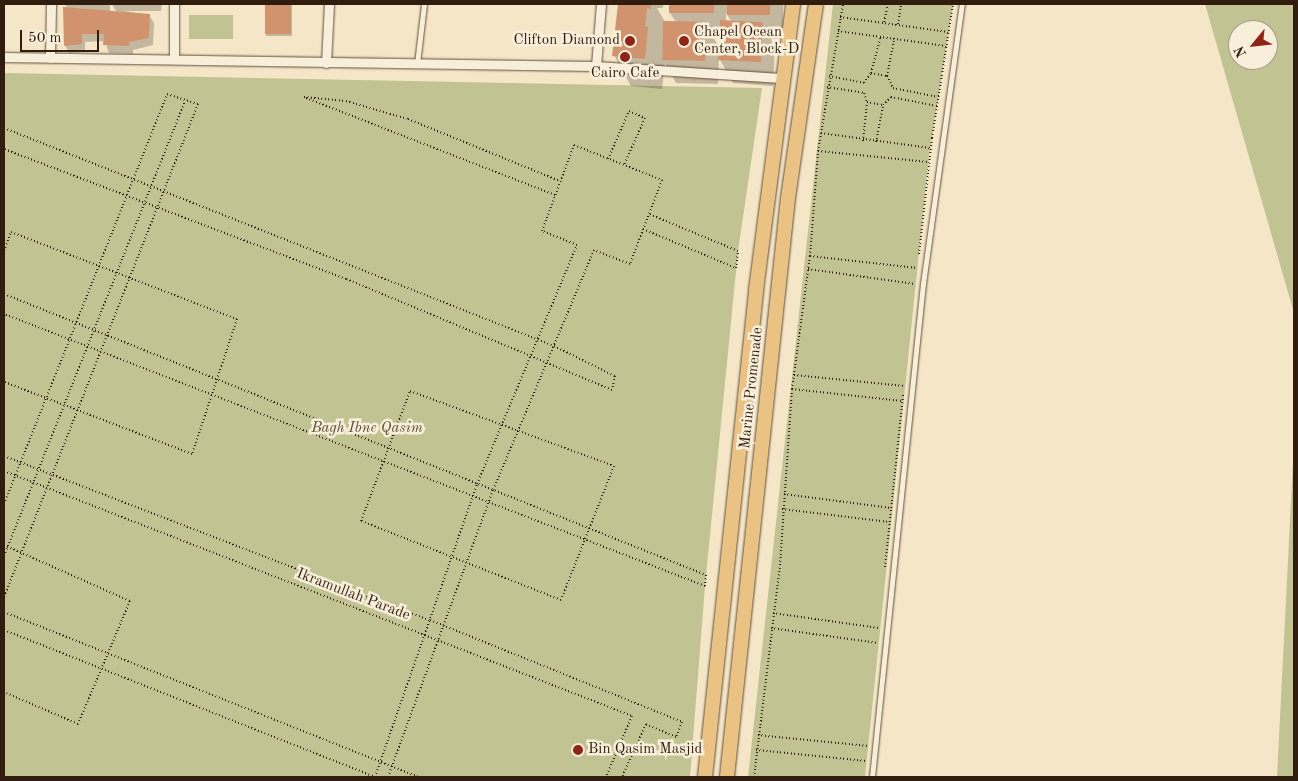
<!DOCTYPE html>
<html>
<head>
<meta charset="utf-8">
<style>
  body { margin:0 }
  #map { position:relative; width:1298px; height:781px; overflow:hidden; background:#f4e6c7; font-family:"Old Standard TT",serif }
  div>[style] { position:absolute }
  .green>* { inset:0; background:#c1c392; transform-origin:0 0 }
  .shadow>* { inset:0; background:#0003; transform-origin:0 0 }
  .building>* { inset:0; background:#d1926e; transform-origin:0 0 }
  .path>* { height:2px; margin-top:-1px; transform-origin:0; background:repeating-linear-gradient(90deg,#301d0d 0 1px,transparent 0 3.5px) }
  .roads { filter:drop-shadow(0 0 1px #614f3c) drop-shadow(0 0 1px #614f3c) }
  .lane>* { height:4.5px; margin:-2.25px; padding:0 2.25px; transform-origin:2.25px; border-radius:2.25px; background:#f8efdb }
  .street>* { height:9px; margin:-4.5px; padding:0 4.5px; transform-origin:4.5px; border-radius:4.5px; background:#f8efdb }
  .primary>* { height:14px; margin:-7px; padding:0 7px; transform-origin:7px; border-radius:7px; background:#eac384 }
  .dots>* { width:14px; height:14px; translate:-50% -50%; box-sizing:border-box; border:2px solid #f8efdb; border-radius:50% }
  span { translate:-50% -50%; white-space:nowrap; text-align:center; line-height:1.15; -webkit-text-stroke:5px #f8efdb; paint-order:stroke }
  .poi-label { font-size:15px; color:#301d0d }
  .left { translate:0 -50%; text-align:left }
  .right { translate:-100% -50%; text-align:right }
  .street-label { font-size:15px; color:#301d0d }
  .park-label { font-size:15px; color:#5c4f35; font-style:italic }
  .frame { position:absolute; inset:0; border:5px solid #301d0d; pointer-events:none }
  .north { position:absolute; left:1228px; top:20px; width:50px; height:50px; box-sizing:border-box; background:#f8efdb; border:1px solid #a89b89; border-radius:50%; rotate:242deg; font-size:14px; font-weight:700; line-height:20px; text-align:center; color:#301d0d }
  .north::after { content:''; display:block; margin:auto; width:18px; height:22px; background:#8f2418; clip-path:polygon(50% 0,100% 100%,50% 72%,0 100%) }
  .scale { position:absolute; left:20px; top:30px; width:79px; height:22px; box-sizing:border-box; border:2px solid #301d0d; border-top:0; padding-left:6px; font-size:15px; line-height:18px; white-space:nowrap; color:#301d0d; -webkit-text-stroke:4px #f8efdb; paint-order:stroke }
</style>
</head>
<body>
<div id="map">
  <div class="green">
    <i style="clip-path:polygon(833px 4px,953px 4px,929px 155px,865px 777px,748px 777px)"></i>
    <i style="clip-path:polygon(evenodd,1205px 4px,1294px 4px,1294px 313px,1205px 4px,1238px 30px,1268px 30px,1268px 60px,1238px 60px,1238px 30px)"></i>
    <i style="left:189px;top:15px;width:44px;height:24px"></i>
    <i style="clip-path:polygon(4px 73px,762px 88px,738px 251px,705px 586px,690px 777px,4px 777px)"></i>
    <i style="clip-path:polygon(1294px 442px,1294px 777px,1277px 777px)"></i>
  </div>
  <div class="shadow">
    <i style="clip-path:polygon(65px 4px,110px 4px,110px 12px,117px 13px,112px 4px,162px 4px,161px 11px,124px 11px,149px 15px,154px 23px,153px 45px,133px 50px,133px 54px,109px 53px,105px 41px,85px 42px,85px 52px,69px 53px,65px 45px,67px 9px)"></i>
    <i style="left:266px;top:4px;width:26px;height:32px"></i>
    <i style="clip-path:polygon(evenodd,620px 4px,663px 4px,663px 8px,657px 8px,665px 22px,676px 22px,670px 13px,670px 4px,783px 4px,783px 39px,771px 39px,775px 47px,773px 86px,733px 83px,719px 58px,718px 84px,676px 83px,665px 63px,662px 89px,631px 86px,614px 55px,620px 4px,726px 13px,732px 22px,726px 22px,726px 13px,620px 4px,713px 37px,720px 37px,720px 48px,713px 37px)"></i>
  </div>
  <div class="building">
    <i style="left:265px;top:4px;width:26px;height:30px"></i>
    <i style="clip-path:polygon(618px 4px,651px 4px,651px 9px,647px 8px,645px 26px,648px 27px,645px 59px,612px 56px)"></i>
    <i style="left:669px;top:4px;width:45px;height:9px"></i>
    <i style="left:727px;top:4px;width:43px;height:11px"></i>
    <i style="clip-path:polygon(63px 7px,150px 14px,149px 38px,129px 42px,129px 46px,103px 45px,104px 34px,82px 34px,82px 44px,64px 46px)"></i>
    <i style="left:720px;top:20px;width:43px;height:40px;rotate:3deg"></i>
    <i style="left:663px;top:21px;width:43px;height:39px;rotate:1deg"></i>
  </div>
  <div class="path">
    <i style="left:840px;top:17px;width:109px;rotate:7.9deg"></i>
    <i style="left:884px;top:22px;width:18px;rotate:-77deg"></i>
    <i style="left:898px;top:24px;width:20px;rotate:-81deg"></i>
    <i style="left:838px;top:31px;width:109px;rotate:7.9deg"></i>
    <i style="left:871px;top:73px;width:38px;rotate:-75deg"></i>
    <i style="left:829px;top:76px;width:36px;rotate:11deg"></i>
    <i style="left:864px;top:83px;width:12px;rotate:-55deg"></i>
    <i style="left:871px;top:73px;width:16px;rotate:11deg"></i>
    <i style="left:887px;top:76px;width:13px;rotate:63deg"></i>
    <i style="left:893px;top:88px;width:46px;rotate:11.3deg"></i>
    <i style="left:887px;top:76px;width:38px;rotate:-79deg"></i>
    <i style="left:827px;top:87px;width:37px;rotate:9deg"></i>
    <i style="left:864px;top:93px;width:9px;rotate:72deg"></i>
    <i style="left:867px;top:102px;width:16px;rotate:11deg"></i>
    <i style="left:883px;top:105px;width:11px;rotate:-45deg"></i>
    <i style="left:891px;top:97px;width:47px;rotate:11.1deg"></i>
    <i style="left:4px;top:128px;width:592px;rotate:21.62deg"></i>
    <i style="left:554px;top:346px;width:68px;rotate:26.2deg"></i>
    <i style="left:615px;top:376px;width:14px;rotate:102deg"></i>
    <i style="left:612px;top:390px;width:288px;rotate:-157.3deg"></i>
    <i style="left:346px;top:279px;width:366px;rotate:-159.2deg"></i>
    <i style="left:821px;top:133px;width:110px;rotate:7.8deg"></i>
    <i style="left:863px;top:141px;width:38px;rotate:-84deg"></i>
    <i style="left:876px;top:142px;width:38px;rotate:-79deg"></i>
    <i style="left:818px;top:151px;width:111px;rotate:5.7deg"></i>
    <i style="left:608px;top:159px;width:52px;rotate:-66.4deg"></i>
    <i style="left:629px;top:111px;width:17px;rotate:24deg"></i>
    <i style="left:645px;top:118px;width:51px;rotate:114.1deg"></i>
    <i style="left:555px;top:195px;width:269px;rotate:-158.7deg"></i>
    <i style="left:304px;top:97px;width:42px;rotate:5.4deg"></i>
    <i style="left:346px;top:101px;width:65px;rotate:16.2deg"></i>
    <i style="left:408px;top:119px;width:164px;rotate:22.2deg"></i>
    <i style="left:643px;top:229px;width:101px;rotate:22.8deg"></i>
    <i style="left:736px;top:268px;width:17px;rotate:-83deg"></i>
    <i style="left:738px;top:251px;width:96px;rotate:-157.4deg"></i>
    <i style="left:4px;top:251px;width:20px;rotate:-70deg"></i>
    <i style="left:11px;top:232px;width:242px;rotate:21.1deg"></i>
    <i style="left:237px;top:319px;width:142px;rotate:108.4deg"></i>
    <i style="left:192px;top:454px;width:201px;rotate:-159deg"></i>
    <i style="left:919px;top:254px;width:117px;rotate:-83.6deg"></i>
    <i style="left:932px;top:138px;width:136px;rotate:-81.1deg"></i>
    <i style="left:810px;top:256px;width:108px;rotate:6.4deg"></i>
    <i style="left:808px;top:269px;width:108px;rotate:8deg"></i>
    <i style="left:4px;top:294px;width:756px;rotate:21.82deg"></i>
    <i style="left:706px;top:575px;width:11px;rotate:95deg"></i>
    <i style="left:705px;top:586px;width:752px;rotate:-158.79deg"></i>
    <i style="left:794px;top:375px;width:111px;rotate:5.7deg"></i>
    <i style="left:792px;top:389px;width:111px;rotate:6.2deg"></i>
    <i style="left:410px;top:391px;width:217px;rotate:20.2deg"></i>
    <i style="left:614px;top:466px;width:144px;rotate:111.6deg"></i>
    <i style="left:561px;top:600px;width:215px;rotate:-158.4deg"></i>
    <i style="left:361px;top:521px;width:139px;rotate:-69.3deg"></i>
    <i style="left:4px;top:456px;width:456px;rotate:21.1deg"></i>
    <i style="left:430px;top:620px;width:272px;rotate:22deg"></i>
    <i style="left:682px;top:722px;width:16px;rotate:112deg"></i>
    <i style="left:676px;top:737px;width:33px;rotate:-157deg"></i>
    <i style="left:646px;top:724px;width:58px;rotate:114.4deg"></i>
    <i style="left:4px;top:471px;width:674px;rotate:21.31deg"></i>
    <i style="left:632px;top:716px;width:66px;rotate:113.1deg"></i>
    <i style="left:784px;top:494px;width:108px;rotate:7.5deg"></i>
    <i style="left:4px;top:504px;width:441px;rotate:-68.3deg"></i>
    <i style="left:167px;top:94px;width:33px;rotate:18deg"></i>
    <i style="left:198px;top:104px;width:530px;rotate:111.48deg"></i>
    <i style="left:782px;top:509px;width:108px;rotate:6.9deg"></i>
    <i style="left:4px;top:545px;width:138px;rotate:24deg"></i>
    <i style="left:130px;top:601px;width:134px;rotate:112.9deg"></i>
    <i style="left:78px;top:724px;width:81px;rotate:-156.6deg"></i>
    <i style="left:4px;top:556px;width:489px;rotate:-68.3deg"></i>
    <i style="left:885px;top:567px;width:173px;rotate:-84deg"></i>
    <i style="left:4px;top:612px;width:447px;rotate:21.7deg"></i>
    <i style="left:773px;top:613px;width:107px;rotate:8.1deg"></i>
    <i style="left:771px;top:628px;width:108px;rotate:8deg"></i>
    <i style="left:4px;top:630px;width:400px;rotate:21.6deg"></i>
    <i style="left:758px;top:735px;width:111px;rotate:5.7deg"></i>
    <i style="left:756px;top:750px;width:111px;rotate:5.7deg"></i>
    <i style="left:375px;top:777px;width:310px;rotate:-70.8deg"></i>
    <i style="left:477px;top:484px;width:259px;rotate:-67.3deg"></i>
    <i style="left:577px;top:245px;width:38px;rotate:-158deg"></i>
    <i style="left:542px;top:231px;width:92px;rotate:-69.6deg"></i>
    <i style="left:574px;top:145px;width:95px;rotate:21.7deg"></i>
    <i style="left:662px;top:180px;width:90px;rotate:110.9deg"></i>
    <i style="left:630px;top:264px;width:39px;rotate:-159deg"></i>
    <i style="left:594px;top:250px;width:260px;rotate:112.8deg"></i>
    <i style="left:493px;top:490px;width:306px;rotate:110.1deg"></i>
    <i style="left:754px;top:777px;width:214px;rotate:-83deg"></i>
    <i style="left:780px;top:565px;width:176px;rotate:-86.1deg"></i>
    <i style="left:792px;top:389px;width:134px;rotate:-82.3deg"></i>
    <i style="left:810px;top:256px;width:105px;rotate:-85.6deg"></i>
    <i style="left:818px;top:151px;width:149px;rotate:-80.3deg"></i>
  </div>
  <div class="roads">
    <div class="lane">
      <i style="left:417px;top:64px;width:60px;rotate:-83.3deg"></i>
      <i style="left:872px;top:777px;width:496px;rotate:-84.1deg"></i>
      <i style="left:923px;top:284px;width:283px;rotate:-82.1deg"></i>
    </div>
    <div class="street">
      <i style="left:4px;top:57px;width:592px;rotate:0.87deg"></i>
      <i style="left:596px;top:66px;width:185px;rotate:3.7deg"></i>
      <i style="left:50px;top:58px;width:54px;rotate:-88.9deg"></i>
      <i style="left:174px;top:58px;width:54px;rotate:-90deg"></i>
      <i style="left:326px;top:63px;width:59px;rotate:-87.1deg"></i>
      <i style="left:596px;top:66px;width:62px;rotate:-85.4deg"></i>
    </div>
    <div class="primary">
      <i style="left:705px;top:777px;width:490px;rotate:-84deg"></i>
      <i style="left:756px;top:290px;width:288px;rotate:-82.6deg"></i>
      <i style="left:727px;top:777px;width:582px;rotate:-83.99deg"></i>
      <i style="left:788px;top:198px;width:196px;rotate:-81.8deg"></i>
    </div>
  </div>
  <div class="dots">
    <i style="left:630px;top:41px;background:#8f2418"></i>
    <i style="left:684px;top:41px;background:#8f2418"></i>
    <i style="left:625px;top:57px;background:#8f2418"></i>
    <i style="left:578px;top:750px;background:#8f2418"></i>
  </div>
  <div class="poi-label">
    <span class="left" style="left:694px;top:41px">Chapel Ocean<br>Center, Block-D</span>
    <span class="right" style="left:620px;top:41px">Clifton Diamond</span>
    <span style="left:625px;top:74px">Cairo Cafe</span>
    <span class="left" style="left:588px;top:750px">Bin Qasim Masjid</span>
  </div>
  <div class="street-label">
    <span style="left:752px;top:388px;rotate:-84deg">Marine Promenade</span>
    <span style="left:353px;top:595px;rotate:21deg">Ikramullah Parade</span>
  </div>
  <div class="park-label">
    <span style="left:367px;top:429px">Bagh Ibne Qasim</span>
  </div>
  <div class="frame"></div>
  <div class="north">N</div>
  <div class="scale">50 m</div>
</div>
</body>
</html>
